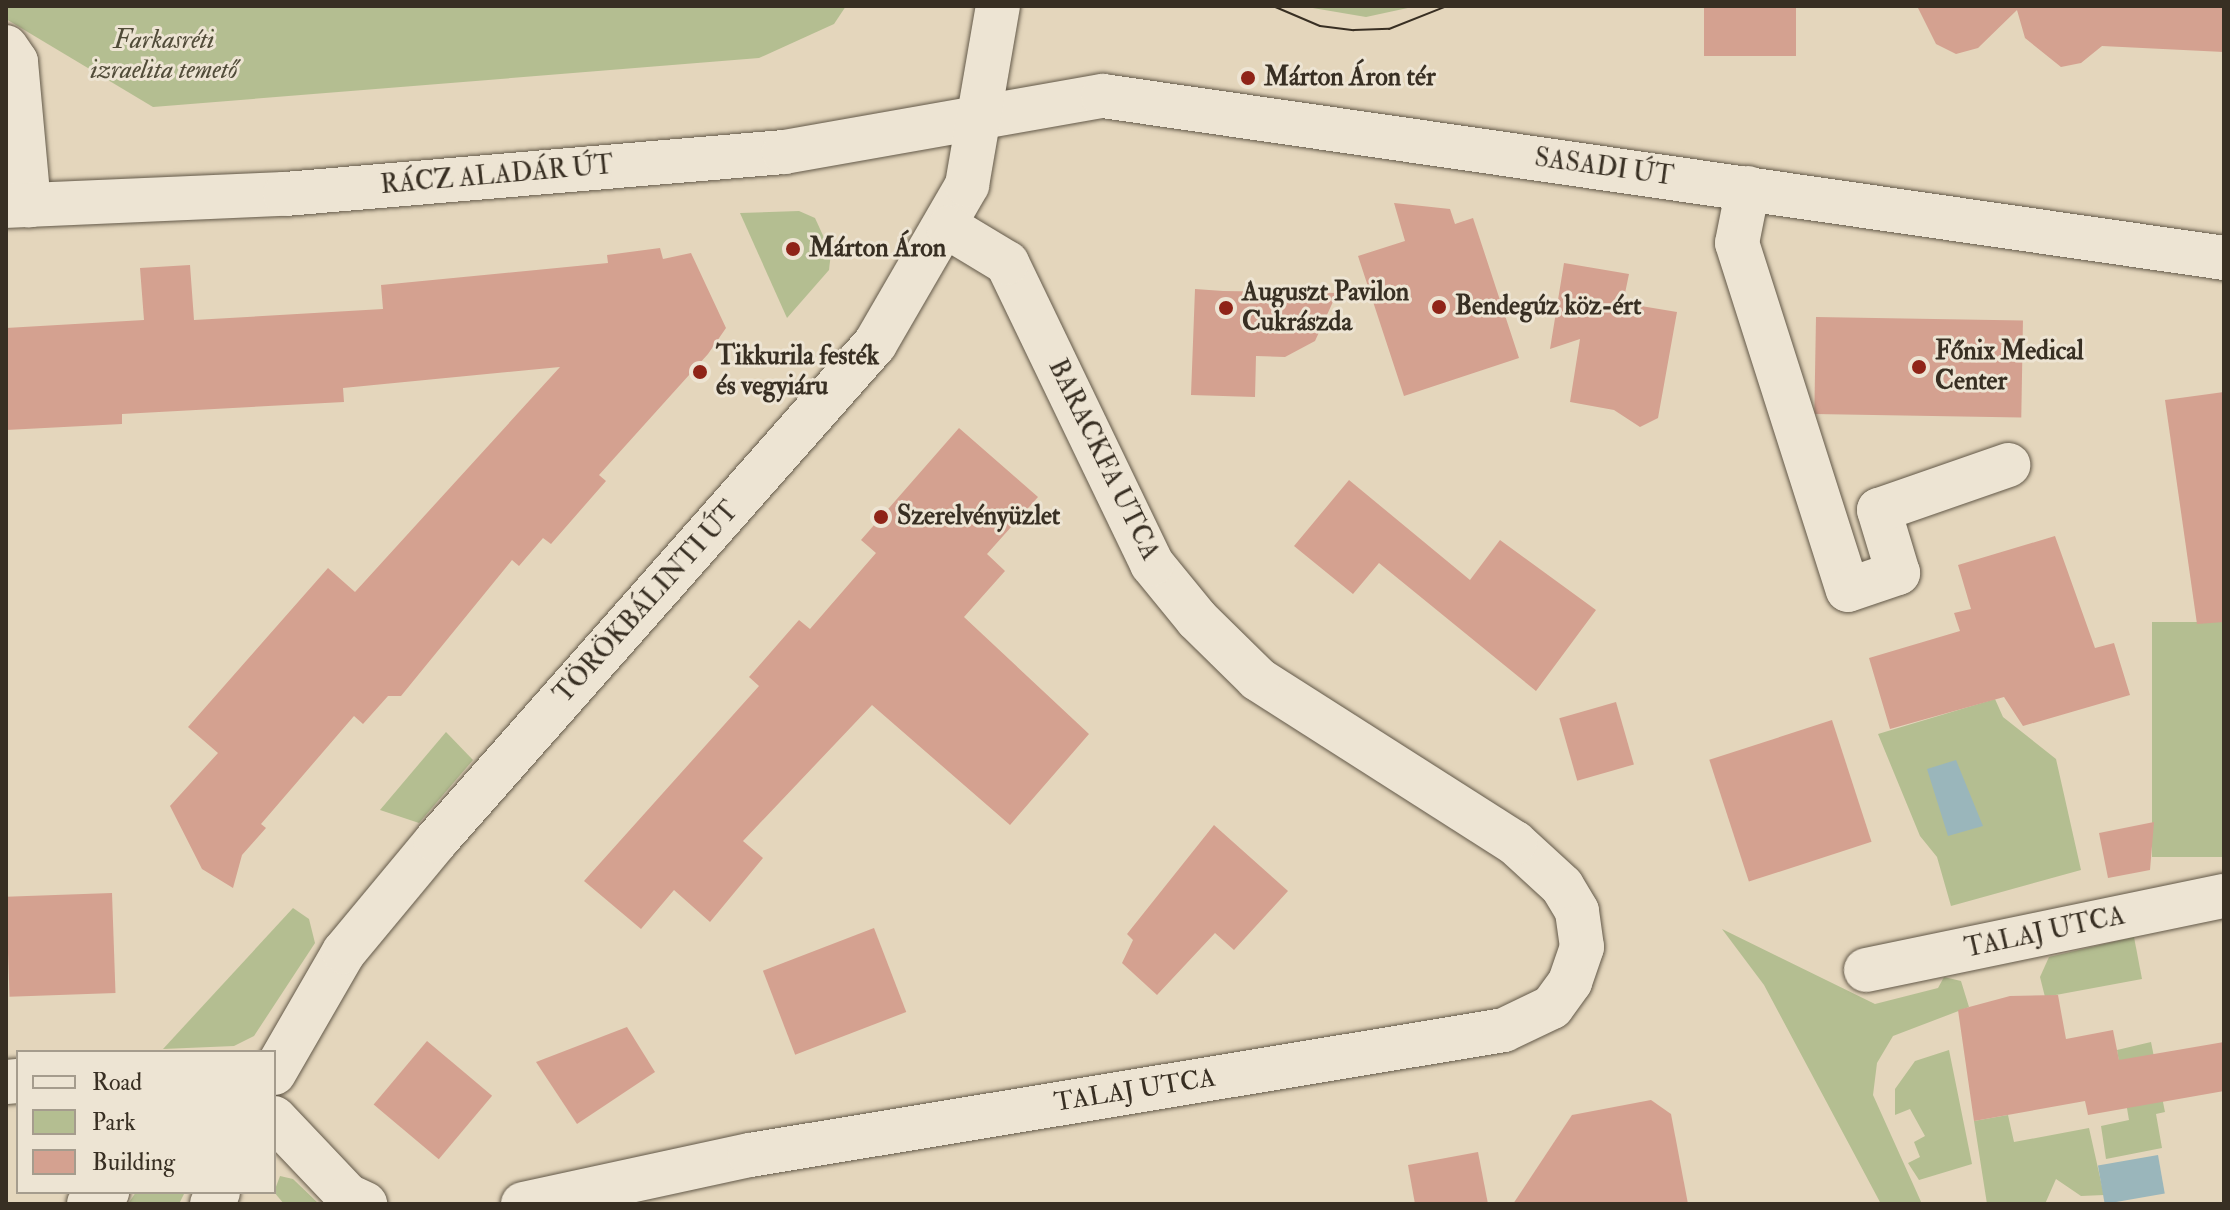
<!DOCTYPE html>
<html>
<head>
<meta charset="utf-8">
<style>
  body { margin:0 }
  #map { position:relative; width:2230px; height:1210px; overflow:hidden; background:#e4d6bc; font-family:"IM FELL Double Pica",serif }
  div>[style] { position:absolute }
  .green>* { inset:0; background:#b4be91; transform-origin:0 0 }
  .water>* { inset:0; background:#9ab6bb; transform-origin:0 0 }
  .building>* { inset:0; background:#d4a190; transform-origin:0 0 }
  .roads { filter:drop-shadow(0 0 2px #635949) drop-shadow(0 0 2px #635949) }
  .minor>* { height:44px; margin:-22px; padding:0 22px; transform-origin:22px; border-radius:22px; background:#ede4d3 }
  .tram>* { height:2px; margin:-1px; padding:0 1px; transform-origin:1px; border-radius:1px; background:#382f23 }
  .dots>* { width:22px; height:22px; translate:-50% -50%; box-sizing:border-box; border:4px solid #ede4d3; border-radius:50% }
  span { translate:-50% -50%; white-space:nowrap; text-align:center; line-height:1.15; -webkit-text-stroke:6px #ede4d3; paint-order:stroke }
  .park-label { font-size:26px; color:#514c39; font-style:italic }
  .poi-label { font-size:26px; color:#382f23; font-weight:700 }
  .left { translate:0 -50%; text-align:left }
  .street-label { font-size:26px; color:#382f23 }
  .frame { position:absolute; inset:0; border:8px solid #382f23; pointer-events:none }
  .legend { position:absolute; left:16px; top:1050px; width:260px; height:144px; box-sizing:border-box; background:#ede4d3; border:2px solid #a59c8d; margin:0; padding:10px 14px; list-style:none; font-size:24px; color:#382f23 }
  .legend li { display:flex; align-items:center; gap:16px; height:40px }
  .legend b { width:40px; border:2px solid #a59c8d }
</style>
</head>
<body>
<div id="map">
  <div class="green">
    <i style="clip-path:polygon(6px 6px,846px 6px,834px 24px,759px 58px,153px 107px,6px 19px)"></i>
    <i style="clip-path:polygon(1301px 6px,1417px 6px,1366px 17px)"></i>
    <i style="clip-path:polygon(799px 211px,815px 218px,831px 253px,829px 270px,787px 318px,740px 213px)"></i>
    <i style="left:2224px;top:622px;width:235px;height:72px;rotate:90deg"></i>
    <i style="clip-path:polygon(1995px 699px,2003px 717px,2056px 759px,2081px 870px,1951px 906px,1937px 857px,1920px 836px,1878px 734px)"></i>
    <i style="clip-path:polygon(446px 732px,473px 760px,419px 823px,380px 810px)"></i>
    <i style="clip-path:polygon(293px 908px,309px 919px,315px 943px,254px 1036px,234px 1046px,163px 1049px)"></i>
    <i style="clip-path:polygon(1722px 929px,1875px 1004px,1938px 988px,1944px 977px,1961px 981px,1969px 1007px,1893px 1036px,1877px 1063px,1873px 1095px,1922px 1204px,1881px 1204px,1764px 985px)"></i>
    <i style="clip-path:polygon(2134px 937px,2142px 979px,2045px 997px,2040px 977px,2049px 957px)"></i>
    <i style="clip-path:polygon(2151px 1042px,2165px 1112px,2156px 1114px,2162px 1148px,2106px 1159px,2101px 1126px,2129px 1120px,2117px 1050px)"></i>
    <i style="clip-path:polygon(1949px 1050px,1972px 1164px,1919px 1180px,1908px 1163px,1920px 1157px,1914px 1142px,1925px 1136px,1910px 1109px,1895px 1115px,1895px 1089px,1915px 1061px)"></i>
    <i style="clip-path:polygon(2008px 1115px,2014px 1142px,2089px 1128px,2104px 1195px,2081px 1196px,2056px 1179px,2045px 1204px,1987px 1204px,1974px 1121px)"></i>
    <i style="clip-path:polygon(280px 1176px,293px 1179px,319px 1204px,284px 1204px,274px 1192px)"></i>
    <i style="clip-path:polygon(136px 1192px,185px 1192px,179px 1204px,128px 1204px)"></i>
  </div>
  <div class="water">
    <i style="clip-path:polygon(1956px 760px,1983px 826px,1948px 836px,1927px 769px)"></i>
    <i style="left:2158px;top:1155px;width:39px;height:61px;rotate:80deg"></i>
  </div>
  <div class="building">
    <i style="left:1704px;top:6px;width:92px;height:50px"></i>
    <i style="clip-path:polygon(1917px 6px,2224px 6px,2224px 52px,2102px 46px,2081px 63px,2061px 67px,2025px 38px,2017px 10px,1978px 48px,1956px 54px,1936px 44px)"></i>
    <i style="clip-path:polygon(1394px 203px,1450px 209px,1455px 224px,1473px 218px,1519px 358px,1404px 396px,1358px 256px,1405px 241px)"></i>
    <i style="clip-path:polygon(660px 248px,663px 259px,691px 253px,726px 328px,708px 354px,599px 475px,606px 481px,551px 544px,543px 538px,519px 566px,512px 560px,401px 696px,388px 696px,363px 724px,354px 716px,261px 824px,266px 828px,242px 855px,233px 888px,202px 869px,170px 806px,218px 753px,188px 727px,328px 568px,355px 592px,560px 367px,343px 388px,344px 402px,122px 414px,122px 424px,6px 430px,6px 328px,144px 320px,140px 268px,190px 265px,194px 320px,383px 309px,381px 285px,608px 263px,607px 255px)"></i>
    <i style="clip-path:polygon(1564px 263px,1629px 274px,1623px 303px,1677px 312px,1658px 418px,1640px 427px,1614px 410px,1570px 402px,1580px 339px,1550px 349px)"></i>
    <i style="clip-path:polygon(1195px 289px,1223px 291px,1337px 293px,1315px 341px,1285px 357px,1256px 356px,1255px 397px,1191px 395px)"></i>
    <i style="left:1816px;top:317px;width:207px;height:97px;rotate:1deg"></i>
    <i style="clip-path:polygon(2224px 392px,2224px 622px,2197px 624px,2165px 400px)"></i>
    <i style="clip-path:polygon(959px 428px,1038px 497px,987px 554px,1005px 571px,964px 617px,1089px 734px,1010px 825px,872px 705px,743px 841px,763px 858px,710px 922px,674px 890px,641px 929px,584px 881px,759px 686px,749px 677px,799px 620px,810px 629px,876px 553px,861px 540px)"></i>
    <i style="clip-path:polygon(1349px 480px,1470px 580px,1500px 540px,1596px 610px,1536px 691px,1379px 563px,1353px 594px,1294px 546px)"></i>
    <i style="clip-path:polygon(2055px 536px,2095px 648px,2114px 643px,2130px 695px,2023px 726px,2004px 697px,1890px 729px,1869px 658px,1960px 631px,1954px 613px,1971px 609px,1958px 565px)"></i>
    <i style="left:1616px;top:702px;width:65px;height:59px;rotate:74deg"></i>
    <i style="left:1832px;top:720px;width:128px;height:129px;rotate:72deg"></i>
    <i style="clip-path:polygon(2154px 822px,2150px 870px,2108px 878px,2099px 833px)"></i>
    <i style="clip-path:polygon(1214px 825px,1288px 891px,1234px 950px,1215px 933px,1157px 995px,1122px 963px,1133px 940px,1127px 934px)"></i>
    <i style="left:112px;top:893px;width:100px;height:106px;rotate:88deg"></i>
    <i style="left:874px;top:928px;width:90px;height:119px;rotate:69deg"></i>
    <i style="clip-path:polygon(2058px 995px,2066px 1039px,2113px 1030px,2119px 1060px,2224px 1042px,2224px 1091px,2088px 1115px,2085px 1101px,1974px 1121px,1958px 1010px,2010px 996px)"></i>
    <i style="clip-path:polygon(627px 1027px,655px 1072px,577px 1124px,536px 1062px)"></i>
    <i style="left:427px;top:1041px;width:85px;height:83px;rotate:40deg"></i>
    <i style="clip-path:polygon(1651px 1100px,1671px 1114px,1688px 1204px,1513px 1204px,1572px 1115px)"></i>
    <i style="clip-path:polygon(1478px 1152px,1488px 1204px,1415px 1204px,1408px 1165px)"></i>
  </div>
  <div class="roads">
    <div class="minor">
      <i style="left:6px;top:47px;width:18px;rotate:56deg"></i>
      <i style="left:16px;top:62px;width:144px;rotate:84.8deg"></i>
      <i style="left:1748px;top:188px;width:56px;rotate:101.3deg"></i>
      <i style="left:1737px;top:243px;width:364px;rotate:72.3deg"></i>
      <i style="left:1848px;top:590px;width:53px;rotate:-18.8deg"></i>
      <i style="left:1898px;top:573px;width:66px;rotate:-106.8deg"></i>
      <i style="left:1879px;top:510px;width:137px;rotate:-19.2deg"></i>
      <i style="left:6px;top:206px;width:279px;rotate:-2.5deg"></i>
      <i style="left:285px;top:194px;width:501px;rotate:-4.81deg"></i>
      <i style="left:784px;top:152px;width:324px;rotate:-10deg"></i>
      <i style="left:1103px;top:96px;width:1133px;rotate:8.22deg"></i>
      <i style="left:1866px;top:970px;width:366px;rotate:-11.7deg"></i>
      <i style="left:274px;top:1073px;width:140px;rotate:-60deg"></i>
      <i style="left:344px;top:952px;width:144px;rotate:-50.3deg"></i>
      <i style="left:436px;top:841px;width:663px;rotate:-48.55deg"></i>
      <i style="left:875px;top:344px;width:184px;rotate:-59.9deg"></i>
      <i style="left:967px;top:185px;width:182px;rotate:-80.2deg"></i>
      <i style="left:6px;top:1082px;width:12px;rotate:-5deg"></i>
      <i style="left:274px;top:1118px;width:108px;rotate:46.5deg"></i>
      <i style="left:348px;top:1196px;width:19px;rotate:25deg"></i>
      <i style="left:89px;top:1204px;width:22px;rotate:-34deg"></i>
      <i style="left:212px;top:1204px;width:13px;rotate:-63deg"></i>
      <i style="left:523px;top:1204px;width:232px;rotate:-12.2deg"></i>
      <i style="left:750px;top:1155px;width:764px;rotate:-9.41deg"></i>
      <i style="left:1504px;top:1030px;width:53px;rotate:-25.6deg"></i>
      <i style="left:1552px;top:1007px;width:31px;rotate:-54deg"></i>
      <i style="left:1570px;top:982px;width:37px;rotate:-71deg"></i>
      <i style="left:1582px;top:947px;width:36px;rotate:-98deg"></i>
      <i style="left:1577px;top:911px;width:29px;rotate:-121deg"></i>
      <i style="left:1562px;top:886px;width:64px;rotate:-137.5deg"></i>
      <i style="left:1515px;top:843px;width:305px;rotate:-147.5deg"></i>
      <i style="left:1258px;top:679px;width:86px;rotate:-135.5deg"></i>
      <i style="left:1197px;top:619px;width:71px;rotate:-129.3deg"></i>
      <i style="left:1152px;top:564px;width:334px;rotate:-115.7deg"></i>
      <i style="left:1007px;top:263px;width:68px;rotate:-148.9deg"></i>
    </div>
  </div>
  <div class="tram">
    <i style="left:1273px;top:6px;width:51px;rotate:23.1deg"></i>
    <i style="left:1320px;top:26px;width:34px;rotate:7deg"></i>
    <i style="left:1354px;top:30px;width:35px;rotate:-2deg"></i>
    <i style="left:1389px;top:29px;width:62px;rotate:-21.6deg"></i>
  </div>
  <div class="dots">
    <i style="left:1248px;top:78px;background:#8f2418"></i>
    <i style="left:793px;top:249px;background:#8f2418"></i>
    <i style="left:1439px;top:307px;background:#8f2418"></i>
    <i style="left:1226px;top:308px;background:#8f2418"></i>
    <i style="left:1919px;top:367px;background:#8f2418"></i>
    <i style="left:700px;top:372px;background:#8f2418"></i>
    <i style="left:881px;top:517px;background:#8f2418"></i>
  </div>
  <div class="park-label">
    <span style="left:164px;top:56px">Farkasréti<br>izraelita temető</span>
  </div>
  <div class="poi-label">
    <span class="left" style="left:1264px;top:78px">Márton Áron tér</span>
    <span class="left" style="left:809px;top:249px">Márton Áron</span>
    <span class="left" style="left:1242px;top:308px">Auguszt Pavilon<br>Cukrászda</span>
    <span class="left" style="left:1455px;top:307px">Bendegúz köz-ért</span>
    <span class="left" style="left:1935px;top:367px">Főnix Medical<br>Center</span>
    <span class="left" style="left:716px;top:372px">Tikkurila festék<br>és vegyiáru</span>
    <span class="left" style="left:897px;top:517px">Szerelvényüzlet</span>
  </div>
  <div class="street-label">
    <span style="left:1604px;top:168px;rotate:8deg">SASADI ÚT</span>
    <span style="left:497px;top:176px;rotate:-5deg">RÁCZ ALADÁR ÚT</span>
    <span style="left:1103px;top:460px;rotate:64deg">BARACKFA UTCA</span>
    <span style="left:647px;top:603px;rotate:-48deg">TÖRÖKBÁLINTI ÚT</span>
    <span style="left:2045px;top:933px;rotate:-12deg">TALAJ UTCA</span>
    <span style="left:1135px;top:1091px;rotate:-9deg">TALAJ UTCA</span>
  </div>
  <div class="frame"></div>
  <ul class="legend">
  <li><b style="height:10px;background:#ede4d3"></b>Road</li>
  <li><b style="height:22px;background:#b4be91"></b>Park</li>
  <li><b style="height:22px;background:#d4a190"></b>Building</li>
  </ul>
</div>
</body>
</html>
